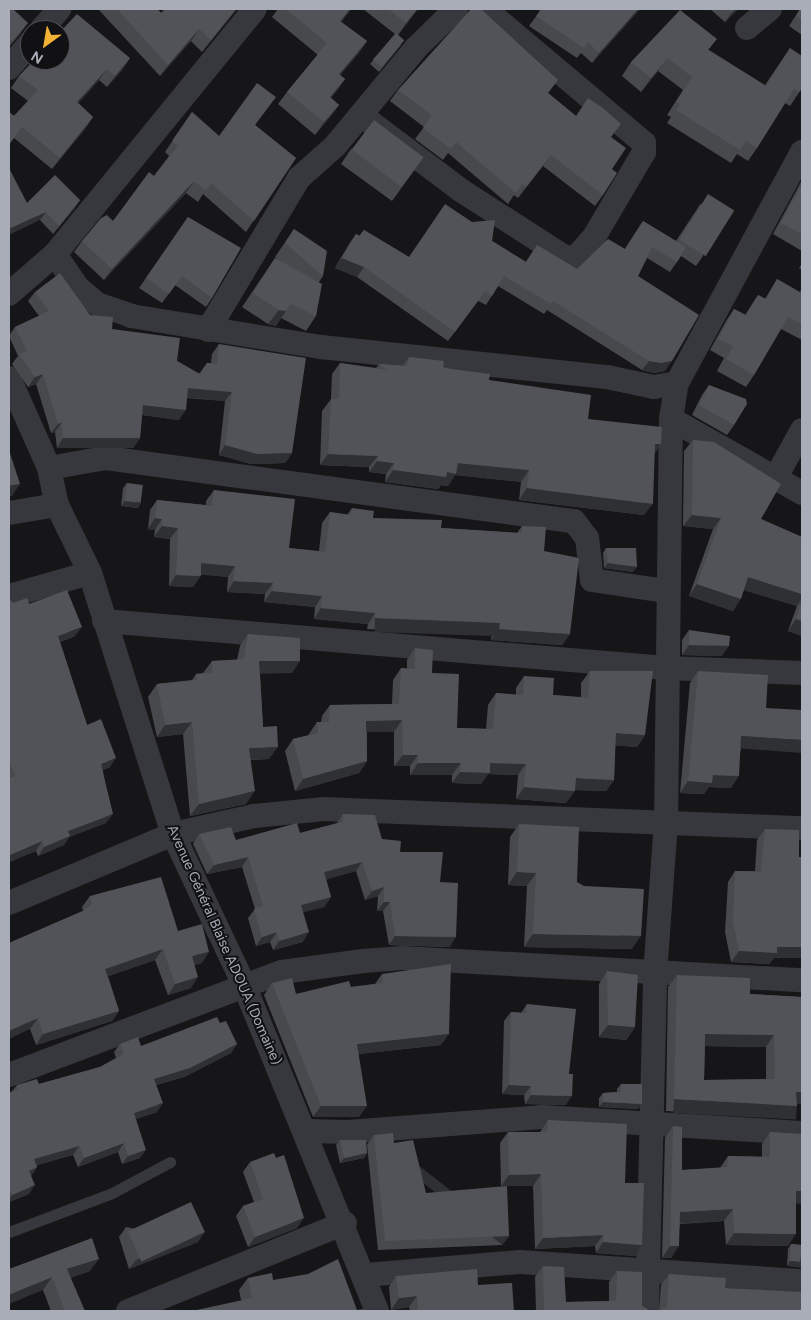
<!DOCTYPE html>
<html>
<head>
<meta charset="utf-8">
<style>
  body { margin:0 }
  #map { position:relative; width:811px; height:1320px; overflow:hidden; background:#161618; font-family:Figtree,sans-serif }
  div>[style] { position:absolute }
  .lane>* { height:11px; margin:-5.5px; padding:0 5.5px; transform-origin:5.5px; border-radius:5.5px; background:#37383d }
  .street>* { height:24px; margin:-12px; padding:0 12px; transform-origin:12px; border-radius:12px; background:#37383d }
  .wall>* { inset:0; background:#47494d }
  .shaded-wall>* { inset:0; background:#2f3033; transform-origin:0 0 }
  .building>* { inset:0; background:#525359; transform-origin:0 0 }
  span { translate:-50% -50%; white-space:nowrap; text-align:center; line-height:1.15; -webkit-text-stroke:4px #111113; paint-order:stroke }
  .street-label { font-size:14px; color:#a8adb8 }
  .frame { position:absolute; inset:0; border:10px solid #a8adb8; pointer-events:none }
  .north { position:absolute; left:20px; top:20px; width:50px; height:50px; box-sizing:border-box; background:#111113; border:1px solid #4d4f55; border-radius:50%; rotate:212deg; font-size:14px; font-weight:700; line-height:20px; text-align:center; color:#a8adb8 }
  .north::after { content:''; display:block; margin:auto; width:18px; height:22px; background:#f2b134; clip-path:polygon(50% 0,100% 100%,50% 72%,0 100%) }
</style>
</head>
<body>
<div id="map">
  <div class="lane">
    <i style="left:9px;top:1232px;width:110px;rotate:-20.7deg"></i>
    <i style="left:112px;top:1193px;width:66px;rotate:-28.1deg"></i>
  </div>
  <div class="street">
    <i style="left:747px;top:28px;width:30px;rotate:-40deg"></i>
    <i style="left:41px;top:30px;width:28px;rotate:-49deg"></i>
    <i style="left:9px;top:68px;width:33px;rotate:-50deg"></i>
    <i style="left:361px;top:115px;width:126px;rotate:37deg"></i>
    <i style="left:462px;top:191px;width:124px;rotate:32.8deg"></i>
    <i style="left:566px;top:258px;width:10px;rotate:-6deg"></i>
    <i style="left:576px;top:257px;width:27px;rotate:-48deg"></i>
    <i style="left:594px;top:237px;width:99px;rotate:-59.5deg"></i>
    <i style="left:644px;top:152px;width:9px;rotate:-90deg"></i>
    <i style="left:644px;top:143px;width:208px;rotate:-139.9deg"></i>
    <i style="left:55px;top:254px;width:316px;rotate:-50.8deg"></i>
    <i style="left:9px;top:294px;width:61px;rotate:-41deg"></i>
    <i style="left:55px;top:254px;width:40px;rotate:56deg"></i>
    <i style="left:77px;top:287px;width:26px;rotate:40deg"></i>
    <i style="left:97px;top:304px;width:36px;rotate:19deg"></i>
    <i style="left:131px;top:316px;width:193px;rotate:9.3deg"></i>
    <i style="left:321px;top:347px;width:288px;rotate:6deg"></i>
    <i style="left:607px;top:377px;width:48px;rotate:12deg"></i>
    <i style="left:654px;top:387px;width:23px;rotate:-10deg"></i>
    <i style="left:208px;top:330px;width:177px;rotate:-59.1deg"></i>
    <i style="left:299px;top:178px;width:48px;rotate:-41.6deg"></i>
    <i style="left:335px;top:146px;width:127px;rotate:-50.4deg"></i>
    <i style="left:416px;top:48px;width:56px;rotate:-44.3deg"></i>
    <i style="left:9px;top:378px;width:98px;rotate:66deg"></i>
    <i style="left:49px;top:468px;width:38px;rotate:78deg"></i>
    <i style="left:57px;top:505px;width:76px;rotate:64.1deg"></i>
    <i style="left:90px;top:573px;width:274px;rotate:72.4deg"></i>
    <i style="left:173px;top:834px;width:167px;rotate:64.8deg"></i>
    <i style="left:244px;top:985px;width:352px;rotate:67.8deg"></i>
    <i style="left:671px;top:419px;width:150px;rotate:29.5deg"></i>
    <i style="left:49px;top:468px;width:58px;rotate:-10deg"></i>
    <i style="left:106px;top:458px;width:472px;rotate:7.7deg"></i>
    <i style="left:574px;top:521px;width:21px;rotate:53deg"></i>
    <i style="left:587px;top:538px;width:42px;rotate:83.2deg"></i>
    <i style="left:592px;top:580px;width:75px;rotate:8.5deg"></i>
    <i style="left:775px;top:479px;width:56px;rotate:-61.1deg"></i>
    <i style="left:9px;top:513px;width:49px;rotate:-9.5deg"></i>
    <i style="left:9px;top:596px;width:84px;rotate:-15.9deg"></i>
    <i style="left:104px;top:621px;width:564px;rotate:4.78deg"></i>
    <i style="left:666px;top:668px;width:136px;rotate:2.1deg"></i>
    <i style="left:9px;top:903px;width:178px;rotate:-22.8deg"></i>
    <i style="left:173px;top:834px;width:83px;rotate:-12.5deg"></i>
    <i style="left:254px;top:816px;width:70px;rotate:-5.7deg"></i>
    <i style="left:324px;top:809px;width:478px;rotate:2.3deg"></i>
    <i style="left:9px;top:1075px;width:292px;rotate:-20.7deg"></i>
    <i style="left:282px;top:972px;width:82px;rotate:-7.7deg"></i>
    <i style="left:363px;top:961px;width:40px;rotate:-4.3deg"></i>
    <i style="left:403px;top:958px;width:400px;rotate:3.2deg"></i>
    <i style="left:306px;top:1131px;width:42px;rotate:1.4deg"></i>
    <i style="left:348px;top:1132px;width:194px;rotate:-4.4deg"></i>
    <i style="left:541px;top:1117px;width:261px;rotate:3.5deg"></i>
    <i style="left:365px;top:1275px;width:156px;rotate:-4.8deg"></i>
    <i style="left:520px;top:1262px;width:283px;rotate:3.9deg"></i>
    <i style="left:128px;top:1311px;width:234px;rotate:-22.1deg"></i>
    <i style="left:647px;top:1311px;width:336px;rotate:-88.6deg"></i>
    <i style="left:655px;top:975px;width:152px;rotate:-85.9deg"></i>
    <i style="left:666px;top:823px;width:404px;rotate:-89.3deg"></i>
    <i style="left:671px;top:419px;width:36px;rotate:-81deg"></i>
    <i style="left:677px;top:383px;width:263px;rotate:-61.6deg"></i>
  </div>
  <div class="wall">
    <i style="clip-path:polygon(9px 9px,21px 33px,9px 47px)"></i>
    <i style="clip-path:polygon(98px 9px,157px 9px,161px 13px,165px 9px,237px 9px,202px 52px,191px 41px,160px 76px)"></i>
    <i style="clip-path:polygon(278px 9px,351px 9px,341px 22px,367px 41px,358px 54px,340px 75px,345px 79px,331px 98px,339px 105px,330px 117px,315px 135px,278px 104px,287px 92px,318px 55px,272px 17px)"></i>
    <i style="clip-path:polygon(363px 9px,418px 9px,398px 35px,401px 45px,379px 72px,370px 64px,395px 34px)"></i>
    <i style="clip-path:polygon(536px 9px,640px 9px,592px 63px,581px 53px,577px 58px,529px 26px,540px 11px)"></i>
    <i style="clip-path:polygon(710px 9px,738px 9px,725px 22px)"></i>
    <i style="clip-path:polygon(800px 9px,802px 9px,802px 35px,789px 26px)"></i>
    <i style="clip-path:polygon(790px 48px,802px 88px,790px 106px,785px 103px,757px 148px,748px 161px,737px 154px,731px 163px,667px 123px,671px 117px,667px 115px,683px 90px,658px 71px,641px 92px,622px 76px,631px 62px,709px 50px,765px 85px)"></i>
    <i style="clip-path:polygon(130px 58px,122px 70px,107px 87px,99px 80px,78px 103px,93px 117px,85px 129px,52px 169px,14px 138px,9px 145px,9px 112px,14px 116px,28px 101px,11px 88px,19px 76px)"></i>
    <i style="clip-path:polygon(398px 90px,548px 93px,576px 116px,611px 137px,612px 169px,603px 195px,595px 206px,543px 166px,518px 198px,514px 195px,508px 204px,448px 153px,443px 160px,415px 139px,424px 127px,390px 101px)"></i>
    <i style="clip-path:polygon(192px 112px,219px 136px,255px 125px,296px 158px,246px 232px,203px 194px,198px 202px,186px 193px,104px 280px,74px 252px,82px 241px,113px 221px,154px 176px,169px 156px,165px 152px)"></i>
    <i style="clip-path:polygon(351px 149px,424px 157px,392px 201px,341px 164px)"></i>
    <i style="clip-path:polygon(802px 180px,802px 251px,773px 234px)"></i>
    <i style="clip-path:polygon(80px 200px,74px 209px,53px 234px,40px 220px,27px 203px)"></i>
    <i style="clip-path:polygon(701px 203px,703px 256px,696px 266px,681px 256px,670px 272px,647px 258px,638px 276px,665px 371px,654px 373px,642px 370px,547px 310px,544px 314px,498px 286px,486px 305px,478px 301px,448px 341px,357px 277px,335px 268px,349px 244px,356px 234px,359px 236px,364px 230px,409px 257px,492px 241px,526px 262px,537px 245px,577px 269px,625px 249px,643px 221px,676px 241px)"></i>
    <i style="clip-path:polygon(188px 217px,212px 298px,206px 307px,175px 285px,162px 303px,139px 288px)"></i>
    <i style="clip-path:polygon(294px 229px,323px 276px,319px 282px,316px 316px,306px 331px,281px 318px,276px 326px,268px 324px,242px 307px,275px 258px,278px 260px,275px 257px)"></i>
    <i style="clip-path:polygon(802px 263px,802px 270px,799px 268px)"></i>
    <i style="clip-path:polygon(777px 279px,800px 292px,802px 287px,802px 340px,781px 329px,754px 375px,746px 387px,717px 371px,724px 358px,710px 350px,726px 321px,734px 309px,745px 315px,758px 295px,765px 299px)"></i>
    <i style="clip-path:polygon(35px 292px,90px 315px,112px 329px,177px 361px,199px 374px,207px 363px,211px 363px,212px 354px,219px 344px,292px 453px,285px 463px,251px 464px,219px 455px,225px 401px,187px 398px,179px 420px,142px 415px,140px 438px,133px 448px,57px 448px,55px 432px,51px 433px,36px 384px,28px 387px,12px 364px,18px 356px,9px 336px,15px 327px,39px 316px,28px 301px)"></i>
    <i style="clip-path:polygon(409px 357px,489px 380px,588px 419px,661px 444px,654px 454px,644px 515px,519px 500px,521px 482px,455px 475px,448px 486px,441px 485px,438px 489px,385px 482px,386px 474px,369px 472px,369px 467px,320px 465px,322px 411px,331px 399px,332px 374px,340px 363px,376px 368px,379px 364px,403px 366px)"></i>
    <i style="clip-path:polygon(709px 385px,734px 425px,727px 435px,692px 415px,702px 395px)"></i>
    <i style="clip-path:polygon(693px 440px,761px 519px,802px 537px,802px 636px,788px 631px,797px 606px,744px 590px,733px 611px,689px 596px,713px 529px,683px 526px,684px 451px)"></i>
    <i style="clip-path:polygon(127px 483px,138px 508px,121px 506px,123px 488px)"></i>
    <i style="clip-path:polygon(214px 490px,289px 548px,319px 551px,322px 523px,330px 512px,347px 515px,352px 508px,373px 518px,441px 528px,517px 533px,522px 526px,544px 551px,570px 634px,562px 645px,491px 640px,492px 634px,367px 629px,368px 624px,314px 619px,315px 607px,264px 602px,265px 594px,227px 592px,228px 577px,201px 574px,193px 587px,169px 586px,170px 539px,154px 537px,155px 530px,148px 529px,150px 510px,157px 500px,206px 505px,206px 501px)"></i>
    <i style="clip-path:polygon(606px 548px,633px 572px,604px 568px,603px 553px)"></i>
    <i style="clip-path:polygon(9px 599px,13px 603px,29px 604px,75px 636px,60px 642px,87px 725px,110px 767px,103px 770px,106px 823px,69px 837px,64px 845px,38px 856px,36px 851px,9px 862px)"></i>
    <i style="clip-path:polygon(689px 630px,722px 656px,682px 655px,682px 640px)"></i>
    <i style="clip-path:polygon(248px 634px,292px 673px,260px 673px,263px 727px,269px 759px,250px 760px,246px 804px,190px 816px,183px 734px,157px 737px,148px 697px,157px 684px,192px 680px,196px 674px,203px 673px,212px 661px,237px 660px,240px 646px)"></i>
    <i style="clip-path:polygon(415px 648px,432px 673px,457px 728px,486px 729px,488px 705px,496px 693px,516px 695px,516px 688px,524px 676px,553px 695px,581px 697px,581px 683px,590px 671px,645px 735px,637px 747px,615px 745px,614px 780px,606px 791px,575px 790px,566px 803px,516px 799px,518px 775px,488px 774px,481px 784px,452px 783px,452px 775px,410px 775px,410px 766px,394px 766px,394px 732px,367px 732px,367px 761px,359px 773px,295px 791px,285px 751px,293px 739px,309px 735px,309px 734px,317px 722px,321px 722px,322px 716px,330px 705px,392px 704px,393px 680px,401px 668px,407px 669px,407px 660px)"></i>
    <i style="clip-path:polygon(698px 671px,741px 749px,731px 788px,709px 787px,704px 794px,680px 793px,690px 683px)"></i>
    <i style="clip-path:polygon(343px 814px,400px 852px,440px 882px,450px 947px,389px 945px,383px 911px,377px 911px,378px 896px,365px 900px,356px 871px,326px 879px,331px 897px,324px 907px,303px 912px,303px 942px,273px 950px,270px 942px,256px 946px,248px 918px,255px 909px,242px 867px,207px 874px,193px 844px,199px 834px,236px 840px,300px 833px,337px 823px)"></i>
    <i style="clip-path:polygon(519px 824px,632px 949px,524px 947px,527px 886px,508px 885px,510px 837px)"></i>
    <i style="clip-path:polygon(765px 829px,799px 857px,802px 857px,802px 958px,774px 958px,769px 964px,731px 962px,725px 932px,728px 882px,735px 871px,755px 871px,757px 840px)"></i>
    <i style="clip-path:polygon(90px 896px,178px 931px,202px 963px,194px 965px,191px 988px,168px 995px,155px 960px,108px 976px,119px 1011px,112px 1021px,36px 1045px,30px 1029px,9px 943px,83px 911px,82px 907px)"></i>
    <i style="clip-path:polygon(607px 971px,635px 1027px,626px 1040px,599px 1037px,599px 984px)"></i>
    <i style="clip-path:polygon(382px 974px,441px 1045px,359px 1054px,359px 1117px,313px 1117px,264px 995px,272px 983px,296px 994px,375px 984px)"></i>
    <i style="clip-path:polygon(evenodd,677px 975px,750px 994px,802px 997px,802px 1104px,797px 1104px,797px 1106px,788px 1118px,666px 1111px,668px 987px,677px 975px,705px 1046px,766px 1047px,766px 1079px,704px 1080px,705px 1046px)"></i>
    <i style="clip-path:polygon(527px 1004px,569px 1074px,566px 1105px,525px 1104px,524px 1095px,502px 1094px,504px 1021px,511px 1012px,521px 1013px)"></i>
    <i style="clip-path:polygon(220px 1023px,237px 1044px,231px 1053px,184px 1077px,156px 1085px,157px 1112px,136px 1119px,140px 1158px,122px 1164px,118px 1152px,78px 1167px,73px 1155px,36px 1165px,37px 1167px,31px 1176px,29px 1194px,9px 1202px,9px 1093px,12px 1091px,17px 1085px,39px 1084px,100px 1067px,116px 1058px,114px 1052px,120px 1044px,141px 1046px)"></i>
    <i style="clip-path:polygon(621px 1084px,642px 1104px,638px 1109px,599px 1107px,599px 1098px,603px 1093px,617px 1092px,617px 1089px)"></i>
    <i style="clip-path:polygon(548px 1120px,625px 1183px,642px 1245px,635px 1256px,596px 1253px,595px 1246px,535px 1249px,533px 1186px,501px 1186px,500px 1143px,508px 1132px,540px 1132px)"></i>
    <i style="clip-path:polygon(673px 1126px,682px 1170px,720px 1168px,728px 1156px,762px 1157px,762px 1144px,770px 1132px,796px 1203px,788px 1246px,726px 1245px,724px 1221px,680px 1224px,671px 1258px,662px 1258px,665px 1138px)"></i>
    <i style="clip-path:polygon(374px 1135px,394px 1143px,426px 1193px,509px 1236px,502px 1245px,378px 1250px,367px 1145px)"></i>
    <i style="clip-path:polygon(340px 1140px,367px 1153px,364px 1158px,340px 1163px,336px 1145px)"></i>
    <i style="clip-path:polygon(250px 1162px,297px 1228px,248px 1247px,236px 1216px,243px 1206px,254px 1202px,243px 1172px)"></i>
    <i style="clip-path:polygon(126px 1227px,198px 1242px,129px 1269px,119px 1237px)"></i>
    <i style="clip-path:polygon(791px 1244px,802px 1245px,787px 1266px,788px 1249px)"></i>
    <i style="clip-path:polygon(543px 1266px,566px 1302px,609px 1301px,609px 1282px,617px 1271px,642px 1306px,650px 1311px,536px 1311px,535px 1277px)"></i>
    <i style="clip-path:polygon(9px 1269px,90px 1271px,70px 1278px,85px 1311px,51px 1311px,43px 1290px)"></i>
    <i style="clip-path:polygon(669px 1274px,725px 1288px,659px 1311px,661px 1285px)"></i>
    <i style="clip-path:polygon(396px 1276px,478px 1285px,514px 1311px,410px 1311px,409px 1307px,391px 1310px,389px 1287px)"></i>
    <i style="clip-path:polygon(248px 1278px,273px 1280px,357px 1310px,241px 1300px,239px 1290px)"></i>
  </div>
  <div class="shaded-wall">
    <i style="clip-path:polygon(236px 9px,237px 9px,202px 52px,211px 40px)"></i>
    <i style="clip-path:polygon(350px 9px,351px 9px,331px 33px,340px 21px)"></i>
    <i style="clip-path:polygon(417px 9px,418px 9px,397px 36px,406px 23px)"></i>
    <i style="clip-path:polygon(638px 9px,640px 9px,592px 63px,599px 53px)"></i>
    <i style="clip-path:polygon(735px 9px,738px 9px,725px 22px,732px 12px)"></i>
    <i style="clip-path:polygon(28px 23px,21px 33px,9px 47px,12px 42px)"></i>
    <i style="clip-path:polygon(199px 29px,191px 41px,160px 76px,168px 65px)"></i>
    <i style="clip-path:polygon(367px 41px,358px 54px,330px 87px,339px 74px)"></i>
    <i style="clip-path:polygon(130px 58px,122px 70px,107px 87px,115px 76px)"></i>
    <i style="clip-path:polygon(668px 58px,658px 71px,641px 92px,651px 78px)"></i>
    <i style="clip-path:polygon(107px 69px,99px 80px,69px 114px,77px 102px)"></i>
    <i style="clip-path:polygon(345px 79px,336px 92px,321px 110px,330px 97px)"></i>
    <i style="clip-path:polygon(339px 105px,330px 117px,315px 135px,324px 122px)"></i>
    <i style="clip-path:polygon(93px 117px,85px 129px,52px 169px,60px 158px)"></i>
    <i style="clip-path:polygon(551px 155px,543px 166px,518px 198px,526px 187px)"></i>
    <i style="clip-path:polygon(194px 181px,186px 193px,104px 280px,112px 269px)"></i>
    <i style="clip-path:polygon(80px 200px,74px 209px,53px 234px,59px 226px)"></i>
    <i style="clip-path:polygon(46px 212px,40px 220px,9px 235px,9px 229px)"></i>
    <i style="clip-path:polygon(342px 258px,364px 267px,357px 277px,335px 268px)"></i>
    <i style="clip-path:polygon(279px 310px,286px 311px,276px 326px,268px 324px)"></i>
    <i style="clip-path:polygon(649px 361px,672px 361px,665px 371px,654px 373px,642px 370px)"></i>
    <i style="clip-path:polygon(43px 374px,36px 384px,28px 387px,35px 377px)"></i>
    <i style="clip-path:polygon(188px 388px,232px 392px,225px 401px,182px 397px)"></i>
    <i style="clip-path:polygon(143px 405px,186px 410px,179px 420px,136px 414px)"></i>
    <i style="clip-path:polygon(62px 422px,55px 432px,51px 433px,58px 424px)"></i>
    <i style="clip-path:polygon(63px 438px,140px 438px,133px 448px,57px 448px)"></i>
    <i style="clip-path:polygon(655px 444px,661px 444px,653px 456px)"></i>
    <i style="clip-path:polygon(225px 445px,292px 453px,285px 463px,251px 464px,219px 455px)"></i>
    <i style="clip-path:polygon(328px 454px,378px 456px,369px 467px,320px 465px)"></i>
    <i style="clip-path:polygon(377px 461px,394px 463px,386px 474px,369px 472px)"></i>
    <i style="clip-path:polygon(458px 463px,529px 470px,521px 482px,455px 475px,448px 486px,441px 485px,438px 489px,385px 482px,393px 470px,447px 472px)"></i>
    <i style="clip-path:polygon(20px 484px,12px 496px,9px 496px,9px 486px)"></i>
    <i style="clip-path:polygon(527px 488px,653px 504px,644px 515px,519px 500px)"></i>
    <i style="clip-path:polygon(125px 501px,141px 503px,138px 508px,121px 506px)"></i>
    <i style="clip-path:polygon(692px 515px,721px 518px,713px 529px,683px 526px)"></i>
    <i style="clip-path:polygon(155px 518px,162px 519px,155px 530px,148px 529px)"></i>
    <i style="clip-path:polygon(162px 526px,178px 528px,170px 539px,154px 537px)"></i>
    <i style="clip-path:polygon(201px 563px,235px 566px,228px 577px,193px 574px)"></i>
    <i style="clip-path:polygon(608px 563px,637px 567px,633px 572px,604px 568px)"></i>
    <i style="clip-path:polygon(176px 575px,201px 576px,193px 587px,169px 586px)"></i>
    <i style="clip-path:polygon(748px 577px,802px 594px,802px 599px,797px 606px,740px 589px)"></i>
    <i style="clip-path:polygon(234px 581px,273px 583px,265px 594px,227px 592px)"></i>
    <i style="clip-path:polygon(697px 584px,741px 599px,733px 611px,689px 596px)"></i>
    <i style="clip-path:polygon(272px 591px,322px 596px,315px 607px,264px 602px)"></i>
    <i style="clip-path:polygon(321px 608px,375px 613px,368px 624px,314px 619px)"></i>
    <i style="left:375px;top:618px;width:125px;height:14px;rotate:2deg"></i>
    <i style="clip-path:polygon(796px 619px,802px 621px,802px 636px,788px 631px)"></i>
    <i style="clip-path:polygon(82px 627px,75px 636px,51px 645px,58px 636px)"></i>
    <i style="clip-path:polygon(499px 629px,570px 634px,562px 645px,491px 640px)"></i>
    <i style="clip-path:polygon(689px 645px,729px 646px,722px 656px,682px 655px)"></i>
    <i style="clip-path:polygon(259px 661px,300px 661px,292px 673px,251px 674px)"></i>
    <i style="clip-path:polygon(402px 720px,394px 732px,358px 732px,366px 721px)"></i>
    <i style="clip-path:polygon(192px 722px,183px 734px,157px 737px,165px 725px)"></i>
    <i style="clip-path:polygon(616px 733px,645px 735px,637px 747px,608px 745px)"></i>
    <i style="clip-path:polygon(741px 736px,802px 740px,802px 753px,733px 748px)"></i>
    <i style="clip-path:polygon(278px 747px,269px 759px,240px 760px,249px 748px)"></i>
    <i style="clip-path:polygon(403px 755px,418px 755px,410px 766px,394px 766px)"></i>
    <i style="clip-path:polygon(116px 758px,110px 767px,95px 773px,101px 764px)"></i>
    <i style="clip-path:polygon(367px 761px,359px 773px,295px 791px,303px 779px)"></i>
    <i style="clip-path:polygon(418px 763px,461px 763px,452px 775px,410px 775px)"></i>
    <i style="clip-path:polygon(490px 763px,526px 764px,518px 775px,488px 774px,481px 784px,452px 783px,460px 772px)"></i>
    <i style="clip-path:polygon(713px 775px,739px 776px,731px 788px,709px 787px,704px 794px,680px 793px,688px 781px)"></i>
    <i style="clip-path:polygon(576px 778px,614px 780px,606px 791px,568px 790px)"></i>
    <i style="clip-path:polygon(524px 787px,575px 791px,566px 803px,516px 799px)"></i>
    <i style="clip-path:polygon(255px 791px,246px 804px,190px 816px,199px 804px)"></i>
    <i style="clip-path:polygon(113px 814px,106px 823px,69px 837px,64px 845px,38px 856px,44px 847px,68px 831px)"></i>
    <i style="clip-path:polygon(42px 841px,36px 851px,9px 862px,9px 857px,10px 855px)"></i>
    <i style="clip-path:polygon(248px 857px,242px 867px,207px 874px,214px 865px)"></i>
    <i style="clip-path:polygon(362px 862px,356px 871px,318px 882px,324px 872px)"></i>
    <i style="clip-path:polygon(517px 872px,536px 873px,527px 886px,508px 885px)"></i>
    <i style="clip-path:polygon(384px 887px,378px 896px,365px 900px,372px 891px)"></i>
    <i style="clip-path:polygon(331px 897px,324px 907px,295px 914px,301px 905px)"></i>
    <i style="clip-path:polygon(384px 902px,390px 902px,383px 911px,377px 911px)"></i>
    <i style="clip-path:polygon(277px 932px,270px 942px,256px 946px,262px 937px)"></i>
    <i style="clip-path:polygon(309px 932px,303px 942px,273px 950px,279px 941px)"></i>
    <i style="clip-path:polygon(533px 934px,641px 936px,632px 949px,524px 947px)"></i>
    <i style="clip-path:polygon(395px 936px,456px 937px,450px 947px,389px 945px)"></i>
    <i style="clip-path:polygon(777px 947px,802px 947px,802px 958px,774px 958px,769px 964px,731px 962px,739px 951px)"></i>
    <i style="clip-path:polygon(163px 949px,155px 960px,98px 980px,105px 969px)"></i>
    <i style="clip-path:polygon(209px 952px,202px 963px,184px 967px,192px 956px)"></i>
    <i style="clip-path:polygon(198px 977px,191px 988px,168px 995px,175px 984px)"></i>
    <i style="clip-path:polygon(119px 1011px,112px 1021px,36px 1045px,43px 1034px)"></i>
    <i style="clip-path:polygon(38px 1018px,30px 1029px,9px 1039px,9px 1031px)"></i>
    <i style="clip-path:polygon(608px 1025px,635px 1027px,626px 1040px,599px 1037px)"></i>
    <i style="clip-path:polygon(449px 1034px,441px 1045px,349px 1055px,357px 1044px)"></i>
    <i style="clip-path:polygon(705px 1034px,774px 1035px,766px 1047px,697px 1046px)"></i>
    <i style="clip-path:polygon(237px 1044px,231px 1053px,184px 1077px,148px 1087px,154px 1079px)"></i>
    <i style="clip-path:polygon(509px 1085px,531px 1086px,524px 1095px,502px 1094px)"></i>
    <i style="clip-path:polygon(796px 1092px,802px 1092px,802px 1104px,788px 1104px)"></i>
    <i style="clip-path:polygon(531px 1095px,572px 1096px,566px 1105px,525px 1104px)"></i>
    <i style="left:674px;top:1099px;width:123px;height:14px;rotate:3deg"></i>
    <i style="clip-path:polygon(603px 1102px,642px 1104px,638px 1109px,599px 1107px)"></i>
    <i style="clip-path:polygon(163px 1103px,157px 1112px,128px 1122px,134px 1113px)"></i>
    <i style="clip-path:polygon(321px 1106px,367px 1106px,359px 1117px,313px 1117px)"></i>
    <i style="clip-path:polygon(124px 1143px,118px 1152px,78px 1167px,84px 1158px)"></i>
    <i style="clip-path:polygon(79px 1146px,73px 1155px,28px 1168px,34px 1159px)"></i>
    <i style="clip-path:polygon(146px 1150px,140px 1158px,122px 1164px,128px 1156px)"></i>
    <i style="clip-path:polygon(367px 1153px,364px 1158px,340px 1163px,344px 1158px)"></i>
    <i style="clip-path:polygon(37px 1167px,31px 1176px,29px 1171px)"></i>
    <i style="clip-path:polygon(541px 1174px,533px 1186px,501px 1186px,509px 1175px)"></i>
    <i style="clip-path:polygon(35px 1185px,29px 1194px,9px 1202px,9px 1199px,12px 1195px)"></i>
    <i style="clip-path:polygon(796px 1191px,802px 1191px,802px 1204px,788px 1203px)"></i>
    <i style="clip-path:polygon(733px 1209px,724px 1221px,671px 1224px,680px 1212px)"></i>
    <i style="clip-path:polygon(304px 1218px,297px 1228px,248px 1247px,255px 1237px)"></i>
    <i style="clip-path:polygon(205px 1232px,198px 1242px,129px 1269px,136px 1260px)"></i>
    <i style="clip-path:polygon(734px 1233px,796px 1234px,788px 1246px,726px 1245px)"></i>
    <i style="clip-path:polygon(603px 1235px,595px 1246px,535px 1249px,543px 1238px)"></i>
    <i style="left:509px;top:1236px;width:11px;height:124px;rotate:128deg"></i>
    <i style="clip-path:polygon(603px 1242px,642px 1245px,635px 1256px,596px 1253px)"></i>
    <i style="clip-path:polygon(670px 1246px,679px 1246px,671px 1258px,662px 1258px)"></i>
    <i style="clip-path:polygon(99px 1259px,90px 1271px,58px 1282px,67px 1269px)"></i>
    <i style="clip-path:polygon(790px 1261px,802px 1262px,802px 1268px,787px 1266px)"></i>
    <i style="clip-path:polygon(52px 1277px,43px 1290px,9px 1304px,9px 1295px)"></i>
    <i style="clip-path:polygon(417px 1296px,409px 1307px,391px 1310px,399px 1298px)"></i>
  </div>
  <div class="building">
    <i style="clip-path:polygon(9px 9px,13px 9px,28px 23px,12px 42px,9px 39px)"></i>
    <i style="clip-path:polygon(117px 9px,157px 9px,161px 13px,165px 9px,236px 9px,211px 40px,199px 29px,168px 65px)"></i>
    <i style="clip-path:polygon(286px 9px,350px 9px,340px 21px,367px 41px,339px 74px,345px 79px,330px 97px,339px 105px,324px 122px,287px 92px,327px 43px)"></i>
    <i style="clip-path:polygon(388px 9px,417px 9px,406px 23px)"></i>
    <i style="clip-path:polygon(471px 9px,481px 9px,558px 80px,548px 93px,576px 116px,588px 98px,603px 108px,621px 124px,611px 137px,626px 148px,612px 169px,617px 173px,603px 195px,551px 155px,526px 187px,522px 184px,516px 193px,456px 142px,451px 149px,423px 128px,432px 115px,398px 90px)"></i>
    <i style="clip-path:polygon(542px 9px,638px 9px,599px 53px,588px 42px,584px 48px,536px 16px)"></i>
    <i style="clip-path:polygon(728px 9px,735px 9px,732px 12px)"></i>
    <i style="clip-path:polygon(800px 9px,802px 9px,802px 20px,796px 16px)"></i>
    <i style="clip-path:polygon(680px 10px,717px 39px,708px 50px,766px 86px,790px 48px,802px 56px,802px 88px,799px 92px,794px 89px,757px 148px,746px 141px,740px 150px,676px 110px,680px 104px,676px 102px,692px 77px,668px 58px,651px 78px,631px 62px)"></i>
    <i style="clip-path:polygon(77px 14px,130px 58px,115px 76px,107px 69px,77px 102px,93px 117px,60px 158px,22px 127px,9px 144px,9px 112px,14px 116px,38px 90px,19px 76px,34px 60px,60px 60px,60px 32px)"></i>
    <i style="left:396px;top:33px;width:11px;height:35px;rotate:41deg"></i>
    <i style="clip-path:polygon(257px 83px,276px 97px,255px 125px,296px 158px,254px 221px,211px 183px,206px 191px,194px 181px,112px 269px,82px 241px,101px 218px,107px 215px,113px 221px,149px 172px,154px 176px,178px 146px,172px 141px,192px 112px,219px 136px)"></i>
    <i style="left:374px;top:120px;width:62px;height:37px;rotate:37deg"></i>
    <i style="clip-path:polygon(9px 168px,27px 203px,55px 175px,80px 200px,59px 226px,46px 212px,9px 229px)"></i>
    <i style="clip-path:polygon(802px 184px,802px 234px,781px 223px)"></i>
    <i style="left:708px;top:194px;width:31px;height:54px;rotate:32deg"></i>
    <i style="clip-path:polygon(445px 204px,472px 222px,495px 220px,492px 241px,526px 262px,537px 245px,577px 269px,608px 239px,625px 249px,643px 221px,686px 247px,677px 262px,652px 247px,638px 276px,699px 315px,672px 361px,661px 363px,649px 361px,553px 301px,551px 304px,504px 276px,492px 296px,485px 291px,455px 332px,364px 267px,342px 258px,356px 234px,360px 236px,364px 230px,409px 257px)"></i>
    <i style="clip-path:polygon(188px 217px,241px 248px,212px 298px,182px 276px,169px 294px,146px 278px)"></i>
    <i style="clip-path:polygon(294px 229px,327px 251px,323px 276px,285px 243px)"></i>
    <i style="clip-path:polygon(275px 258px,322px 284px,316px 316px,291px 304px,286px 311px,279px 310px,253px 293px)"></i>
    <i style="clip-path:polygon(60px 273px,90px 315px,113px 317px,112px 329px,180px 338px,177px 361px,200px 374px,207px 363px,217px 364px,219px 344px,306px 358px,292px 453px,257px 454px,225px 445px,232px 392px,188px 388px,186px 410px,143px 405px,140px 438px,63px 438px,62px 422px,58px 424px,43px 374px,35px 377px,19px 354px,27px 351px,15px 327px,49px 311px,35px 292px)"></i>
    <i style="clip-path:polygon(777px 279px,801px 293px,802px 292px,802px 324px,788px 317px,754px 375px,726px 359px,733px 346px,718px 339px,734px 309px,746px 315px,758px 295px,766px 299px)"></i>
    <i style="clip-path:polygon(409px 357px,444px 361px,443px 368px,490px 374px,489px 380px,591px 395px,588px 419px,662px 427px,661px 444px,655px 444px,653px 504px,527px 488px,529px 470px,458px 463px,456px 474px,447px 472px,446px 477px,393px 470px,394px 463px,377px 461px,378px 456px,328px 454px,331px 399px,339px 399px,340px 363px,387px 370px,379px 364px,407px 366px)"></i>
    <i style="clip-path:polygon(709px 385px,746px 399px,747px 404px,734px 425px,699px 405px)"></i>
    <i style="clip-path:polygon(693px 440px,714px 442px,781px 484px,761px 519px,802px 537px,802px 594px,748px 577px,741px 599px,697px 584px,721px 518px,692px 515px)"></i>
    <i style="clip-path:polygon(9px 450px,20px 484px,9px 486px)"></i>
    <i style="left:127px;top:483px;width:16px;height:18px;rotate:7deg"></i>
    <i style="clip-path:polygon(214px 490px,295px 499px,289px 548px,325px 552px,330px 512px,351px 515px,352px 508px,374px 511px,373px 518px,442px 520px,441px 528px,522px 533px,522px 526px,546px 527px,544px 551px,579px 558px,570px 634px,499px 629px,500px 623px,375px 618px,375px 613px,321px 608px,322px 596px,272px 591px,273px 583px,234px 581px,235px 566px,201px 563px,201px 576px,176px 575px,178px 528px,162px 526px,162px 519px,155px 518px,157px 500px,212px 506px)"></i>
    <i style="clip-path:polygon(606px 548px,636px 548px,637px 567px,608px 563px)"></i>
    <i style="clip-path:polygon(67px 590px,82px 627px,58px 636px,87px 725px,101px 719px,116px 758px,101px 764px,113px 814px,68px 831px,70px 836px,44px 847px,42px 841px,10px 855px,9px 851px,9px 778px,15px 776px,9px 761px,9px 599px,13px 603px,27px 598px,29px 604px)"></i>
    <i style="clip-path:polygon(802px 603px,802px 621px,796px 619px)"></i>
    <i style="clip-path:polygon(689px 630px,730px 636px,729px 646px,689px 645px)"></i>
    <i style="clip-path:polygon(248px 634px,300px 638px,300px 661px,259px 661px,263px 727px,277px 726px,278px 747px,249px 748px,255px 791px,199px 804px,192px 722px,165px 725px,157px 684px,197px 680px,196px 674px,212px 673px,212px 661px,244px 659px)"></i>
    <i style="clip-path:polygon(415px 648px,433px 650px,432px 673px,459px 674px,457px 728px,493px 729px,496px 693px,523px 695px,524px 676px,554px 678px,553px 695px,588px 698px,590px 671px,653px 671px,645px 735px,616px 733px,614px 780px,576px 778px,575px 791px,524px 787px,526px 764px,490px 763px,490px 773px,460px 772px,461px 763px,418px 763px,418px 755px,403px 755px,402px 720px,366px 721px,367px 761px,303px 779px,293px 739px,318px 733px,317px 722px,329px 722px,330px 705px,399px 704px,401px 668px,415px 669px)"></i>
    <i style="clip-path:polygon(698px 671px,768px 675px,766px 708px,802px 710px,802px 740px,741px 736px,739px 776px,713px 775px,712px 783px,688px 781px)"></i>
    <i style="clip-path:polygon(343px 814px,375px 815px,382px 839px,401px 841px,400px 852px,443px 852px,440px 882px,458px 883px,456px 937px,395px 936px,390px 902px,384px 902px,384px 887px,372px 891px,362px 862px,324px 872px,331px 897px,301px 905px,309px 932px,279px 941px,277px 932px,262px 937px,254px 909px,263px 906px,248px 857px,214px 865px,199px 834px,231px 827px,236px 840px,297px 823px,300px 833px,343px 822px)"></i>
    <i style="clip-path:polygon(519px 824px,579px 827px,577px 882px,584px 886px,644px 889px,641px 936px,533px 934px,536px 873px,517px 872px)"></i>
    <i style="clip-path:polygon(765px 829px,799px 830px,799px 857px,802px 857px,802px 947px,777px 947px,777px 953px,739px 951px,733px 921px,735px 871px,761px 872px)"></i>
    <i style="clip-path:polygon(161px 877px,178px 931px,202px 924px,209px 952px,192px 956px,198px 977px,175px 984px,163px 949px,105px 969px,119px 1011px,43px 1034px,38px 1018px,9px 1031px,9px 942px,9px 943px,85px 910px,92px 904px,90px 896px)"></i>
    <i style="clip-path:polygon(451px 964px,449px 1034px,357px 1044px,367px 1106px,321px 1106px,272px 983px,292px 978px,296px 994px,349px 981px,351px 987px,383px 983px,382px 974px)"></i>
    <i style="clip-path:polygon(607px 971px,638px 975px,635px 1027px,608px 1025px)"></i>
    <i style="clip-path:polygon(evenodd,677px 975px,750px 978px,750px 994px,802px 997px,802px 1092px,796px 1092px,797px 1106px,674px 1099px,677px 975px,705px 1034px,774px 1035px,775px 1079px,704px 1080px,705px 1034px)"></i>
    <i style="clip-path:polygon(527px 1004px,576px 1009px,569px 1074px,573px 1074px,572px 1096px,531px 1095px,531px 1086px,509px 1085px,511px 1012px,526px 1013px)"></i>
    <i style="clip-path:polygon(217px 1017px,220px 1023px,226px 1021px,237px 1044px,190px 1068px,154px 1079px,163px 1103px,134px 1113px,146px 1150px,128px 1156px,124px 1143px,84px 1158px,79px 1146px,34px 1159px,37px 1167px,29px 1171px,35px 1185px,12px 1195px,9px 1188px,9px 1093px,18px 1089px,17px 1085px,37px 1079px,39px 1084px,100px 1067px,124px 1054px,120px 1044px,138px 1037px,141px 1046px)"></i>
    <i style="clip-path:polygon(621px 1084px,642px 1084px,642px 1104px,603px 1102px,603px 1093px,621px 1092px)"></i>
    <i style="clip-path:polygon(548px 1120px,627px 1124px,625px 1183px,644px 1183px,642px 1245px,603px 1242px,603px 1235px,543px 1238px,541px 1174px,509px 1175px,508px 1132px,547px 1132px)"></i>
    <i style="clip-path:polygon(673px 1126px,682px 1127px,682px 1170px,727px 1167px,728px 1156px,770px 1157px,770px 1132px,802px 1134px,802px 1191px,796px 1191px,796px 1234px,734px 1233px,733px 1209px,680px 1212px,679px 1246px,670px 1246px)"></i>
    <i style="clip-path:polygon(393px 1133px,394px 1143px,413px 1140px,426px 1193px,507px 1186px,509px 1236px,385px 1241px,374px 1135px)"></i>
    <i style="clip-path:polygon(340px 1140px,366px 1140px,367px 1153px,344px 1158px)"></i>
    <i style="clip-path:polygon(274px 1153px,276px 1158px,284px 1155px,304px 1218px,255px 1237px,243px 1206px,263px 1199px,250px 1162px)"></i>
    <i style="left:191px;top:1202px;width:33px;height:70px;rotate:65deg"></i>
    <i style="clip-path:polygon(92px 1238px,99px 1259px,67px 1269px,85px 1311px,65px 1311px,52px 1277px,9px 1295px,9px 1269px)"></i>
    <i style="left:791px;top:1244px;width:11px;height:17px;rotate:5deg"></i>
    <i style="clip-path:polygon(338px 1259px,357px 1310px,363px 1309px,364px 1311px,192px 1311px,252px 1298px,248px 1278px,272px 1273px,273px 1280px,308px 1274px)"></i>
    <i style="clip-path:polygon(543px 1266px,564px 1267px,566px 1302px,616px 1301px,617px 1271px,642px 1272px,642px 1306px,650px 1311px,544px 1311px)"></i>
    <i style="clip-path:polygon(477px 1269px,478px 1285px,512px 1283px,514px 1311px,418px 1311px,417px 1296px,399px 1298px,396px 1276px)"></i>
    <i style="clip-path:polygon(669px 1274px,726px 1278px,725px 1288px,802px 1292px,802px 1311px,658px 1311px,667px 1307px)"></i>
  </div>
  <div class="street-label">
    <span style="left:224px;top:945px;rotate:66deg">Avenue Général Blaise ADOUA (Domaine)</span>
  </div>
  <div class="frame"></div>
  <div class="north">N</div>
</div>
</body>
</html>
